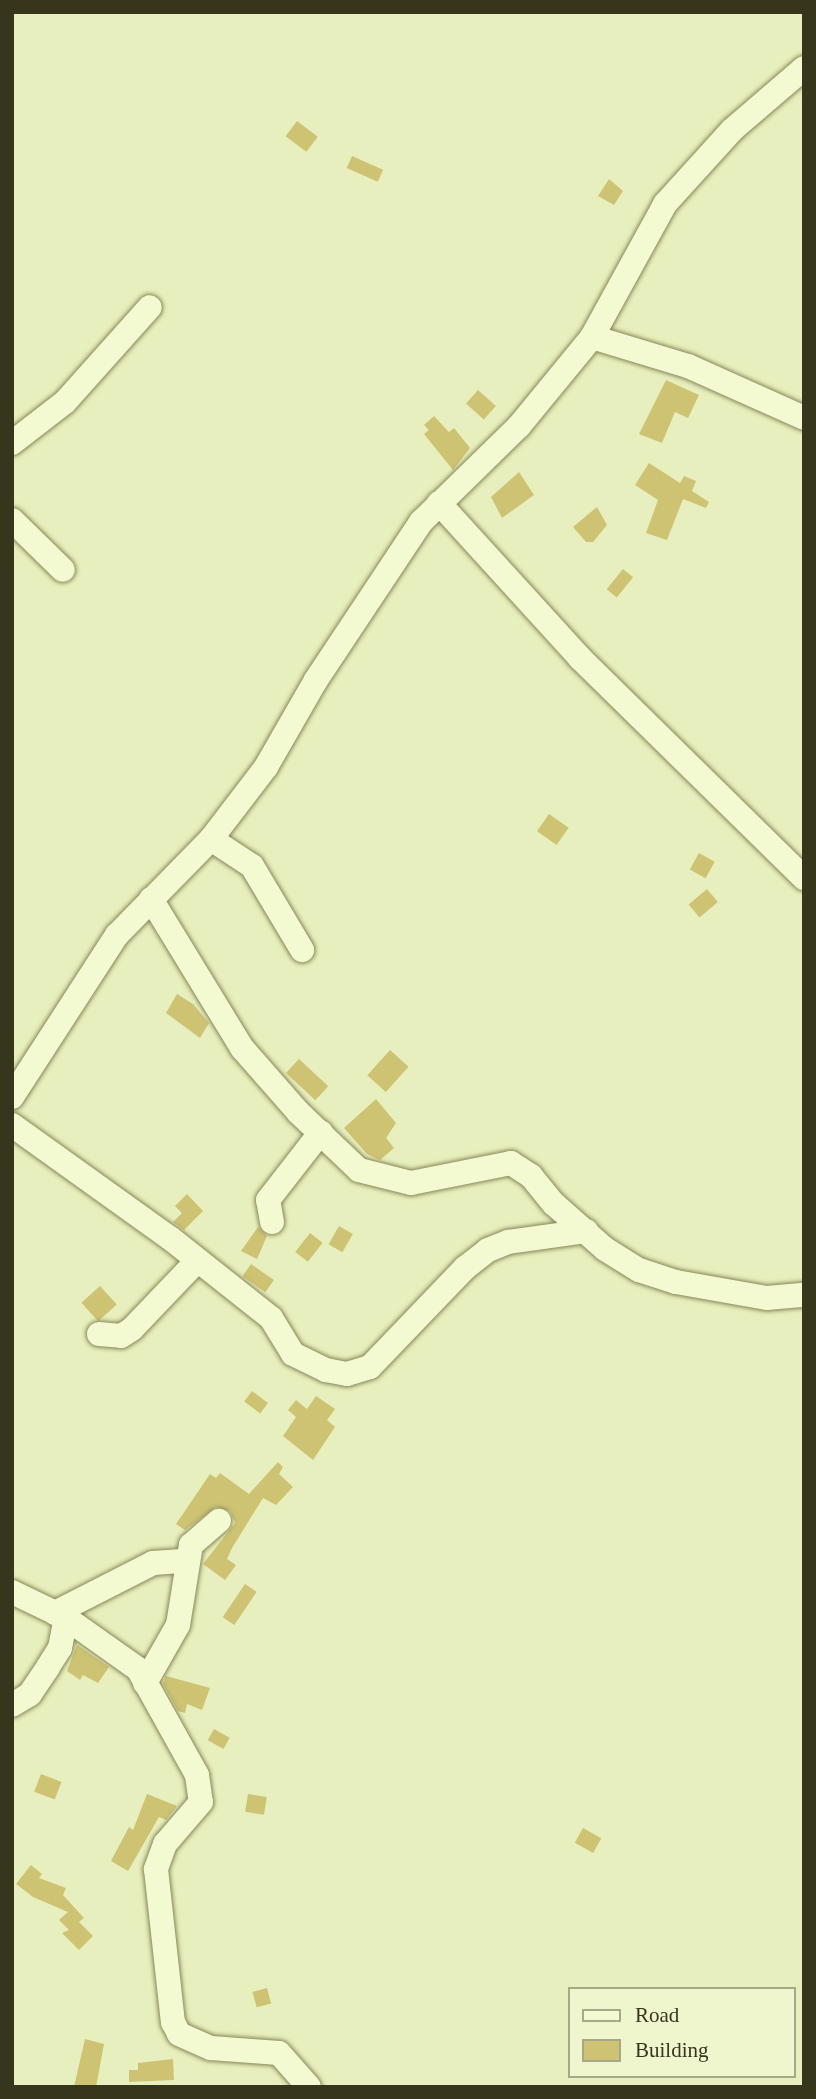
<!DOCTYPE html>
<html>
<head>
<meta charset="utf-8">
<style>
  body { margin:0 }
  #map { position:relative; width:816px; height:2099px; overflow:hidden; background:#e7efbe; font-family:Georgia,serif }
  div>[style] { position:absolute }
  .building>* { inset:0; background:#cec373; transform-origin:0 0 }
  .roads { filter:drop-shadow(0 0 2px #888756) drop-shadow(0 0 2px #888756) }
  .minor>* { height:24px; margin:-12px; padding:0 12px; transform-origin:12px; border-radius:12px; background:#f3fad2 }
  span { translate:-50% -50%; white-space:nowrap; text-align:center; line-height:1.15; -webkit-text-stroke:5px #eff6ce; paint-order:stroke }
  .frame { position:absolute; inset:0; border:14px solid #37351c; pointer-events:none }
  .legend { position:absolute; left:568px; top:1987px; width:228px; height:91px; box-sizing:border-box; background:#eff6ce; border:2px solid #a5a987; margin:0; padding:9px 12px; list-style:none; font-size:21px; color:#37351c }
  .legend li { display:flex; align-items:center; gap:14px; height:35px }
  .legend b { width:35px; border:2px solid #a5a987 }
</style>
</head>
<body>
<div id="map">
  <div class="building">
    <i style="left:297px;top:121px;width:26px;height:19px;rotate:37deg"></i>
    <i style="left:352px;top:156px;width:34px;height:13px;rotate:24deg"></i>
    <i style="clip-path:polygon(609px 179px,623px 191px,614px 205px,598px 196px)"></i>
    <i style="clip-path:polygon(666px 380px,699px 395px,688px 418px,675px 412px,662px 443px,639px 434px)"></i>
    <i style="left:478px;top:390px;width:24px;height:18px;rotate:42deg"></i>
    <i style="clip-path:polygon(434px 416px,449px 432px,454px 428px,470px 448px,453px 470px,424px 434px,429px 430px,424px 425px)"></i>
    <i style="clip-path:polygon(649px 463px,680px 483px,684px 476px,696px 481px,692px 491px,709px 502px,706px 508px,683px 499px,667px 540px,646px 533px,658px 500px,635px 485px)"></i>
    <i style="clip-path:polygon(519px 472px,534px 495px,502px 518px,491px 497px)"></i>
    <i style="clip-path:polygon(597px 507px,607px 525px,593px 542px,586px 542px,573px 527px)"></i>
    <i style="left:623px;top:569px;width:13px;height:26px;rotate:39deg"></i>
    <i style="left:549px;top:814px;width:24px;height:21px;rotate:35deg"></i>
    <i style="left:699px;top:853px;width:18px;height:19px;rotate:29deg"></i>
    <i style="left:707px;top:889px;width:17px;height:24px;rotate:50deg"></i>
    <i style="clip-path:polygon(177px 994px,193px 1004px,209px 1023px,200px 1038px,166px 1013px)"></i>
    <i style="left:390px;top:1050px;width:25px;height:34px;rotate:42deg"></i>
    <i style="left:299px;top:1059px;width:40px;height:19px;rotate:43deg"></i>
    <i style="clip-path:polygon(376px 1099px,396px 1123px,386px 1138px,394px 1148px,380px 1160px,367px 1154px,344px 1128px)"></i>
    <i style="clip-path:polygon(187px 1194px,203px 1211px,184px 1230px,173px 1222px,182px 1213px,175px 1206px)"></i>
    <i style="left:339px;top:1226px;width:16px;height:21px;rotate:30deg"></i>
    <i style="clip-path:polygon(258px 1227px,267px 1236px,257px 1259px,241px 1251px)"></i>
    <i style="left:310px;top:1233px;width:16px;height:24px;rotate:38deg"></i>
    <i style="left:251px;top:1264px;width:28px;height:15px;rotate:35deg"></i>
    <i style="left:100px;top:1286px;width:25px;height:25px;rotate:48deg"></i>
    <i style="left:252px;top:1391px;width:20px;height:13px;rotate:37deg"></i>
    <i style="clip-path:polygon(316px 1396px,335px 1409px,327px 1420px,335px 1427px,313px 1460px,283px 1436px,296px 1417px,288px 1410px,296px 1400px,307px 1409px)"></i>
    <i style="clip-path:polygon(278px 1462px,283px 1467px,279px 1474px,293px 1487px,276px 1505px,263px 1498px,232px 1548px,227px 1559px,236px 1565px,225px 1580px,203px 1564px,235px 1523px,230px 1511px,216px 1507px,185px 1530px,176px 1524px,210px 1474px,216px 1478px,220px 1473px,249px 1494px)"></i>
    <i style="left:245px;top:1584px;width:14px;height:40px;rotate:34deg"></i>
    <i style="clip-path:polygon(77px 1645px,109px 1667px,98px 1683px,83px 1675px,80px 1680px,67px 1671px)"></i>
    <i style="clip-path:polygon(166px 1676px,210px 1688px,202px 1710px,187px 1704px,185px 1713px,178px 1711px,163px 1684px)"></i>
    <i style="left:214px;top:1729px;width:18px;height:13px;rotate:29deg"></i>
    <i style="left:41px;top:1774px;width:22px;height:19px;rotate:21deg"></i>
    <i style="clip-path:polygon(147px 1794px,177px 1806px,166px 1820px,159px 1817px,128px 1871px,111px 1861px,129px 1827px,133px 1830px)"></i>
    <i style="left:248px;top:1794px;width:19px;height:18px;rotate:9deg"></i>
    <i style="left:583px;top:1828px;width:21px;height:17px;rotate:29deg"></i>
    <i style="clip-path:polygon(31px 1865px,42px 1874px,39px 1878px,66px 1888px,63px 1895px,84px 1918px,79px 1922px,93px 1936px,79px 1950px,62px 1933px,69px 1930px,59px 1920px,68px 1912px,33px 1897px,16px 1884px)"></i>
    <i style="left:267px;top:1988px;width:16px;height:15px;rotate:75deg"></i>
    <i style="clip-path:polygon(85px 2039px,104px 2044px,96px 2087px,74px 2087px)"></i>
    <i style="clip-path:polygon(173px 2059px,174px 2080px,129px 2082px,129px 2070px,138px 2070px,138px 2063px)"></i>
  </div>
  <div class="roads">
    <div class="minor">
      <i style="left:592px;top:337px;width:100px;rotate:16.8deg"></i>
      <i style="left:688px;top:366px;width:127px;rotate:24.1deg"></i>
      <i style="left:12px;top:443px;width:67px;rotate:-37.7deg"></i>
      <i style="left:65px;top:402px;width:127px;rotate:-48.2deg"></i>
      <i style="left:439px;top:503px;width:210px;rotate:47.7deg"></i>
      <i style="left:580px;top:658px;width:314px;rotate:44.5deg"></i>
      <i style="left:12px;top:520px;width:71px;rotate:44.4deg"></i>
      <i style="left:211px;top:839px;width:49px;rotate:33.4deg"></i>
      <i style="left:252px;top:866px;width:98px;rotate:59.2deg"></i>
      <i style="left:151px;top:899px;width:175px;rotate:58.6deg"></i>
      <i style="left:242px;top:1048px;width:85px;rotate:48.8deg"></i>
      <i style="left:298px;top:1112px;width:84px;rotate:43.6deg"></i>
      <i style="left:359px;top:1170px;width:54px;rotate:14deg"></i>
      <i style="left:411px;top:1183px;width:102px;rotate:-11.3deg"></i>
      <i style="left:511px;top:1163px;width:24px;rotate:33deg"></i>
      <i style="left:531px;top:1176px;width:36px;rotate:51deg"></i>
      <i style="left:554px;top:1204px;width:68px;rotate:41.4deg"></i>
      <i style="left:605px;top:1249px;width:40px;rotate:32deg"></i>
      <i style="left:639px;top:1270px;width:39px;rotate:18deg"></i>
      <i style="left:676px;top:1282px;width:92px;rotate:10deg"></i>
      <i style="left:767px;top:1298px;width:37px;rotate:-5deg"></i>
      <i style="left:12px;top:1097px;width:193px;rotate:-57.1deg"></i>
      <i style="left:117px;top:935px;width:134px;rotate:-45.6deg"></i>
      <i style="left:211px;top:839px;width:91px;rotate:-52.6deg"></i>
      <i style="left:266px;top:767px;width:100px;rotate:-60.1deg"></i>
      <i style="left:316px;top:680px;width:190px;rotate:-56.4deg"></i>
      <i style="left:421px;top:522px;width:137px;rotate:-44.4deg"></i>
      <i style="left:519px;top:426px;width:115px;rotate:-50.6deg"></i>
      <i style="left:592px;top:337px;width:152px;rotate:-61.2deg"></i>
      <i style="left:665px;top:204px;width:100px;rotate:-47.8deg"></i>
      <i style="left:732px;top:130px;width:95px;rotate:-40.7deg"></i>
      <i style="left:12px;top:1125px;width:194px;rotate:35.6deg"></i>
      <i style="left:170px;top:1238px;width:129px;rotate:38.4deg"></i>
      <i style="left:271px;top:1318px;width:42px;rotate:58.6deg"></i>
      <i style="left:293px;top:1354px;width:37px;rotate:26deg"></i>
      <i style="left:326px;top:1370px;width:21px;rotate:11deg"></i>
      <i style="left:347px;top:1374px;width:24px;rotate:-17deg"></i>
      <i style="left:370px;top:1367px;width:137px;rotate:-46.2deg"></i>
      <i style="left:465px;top:1268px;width:29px;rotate:-38deg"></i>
      <i style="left:488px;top:1250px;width:22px;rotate:-22deg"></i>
      <i style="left:508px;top:1242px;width:79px;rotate:-8deg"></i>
      <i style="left:272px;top:1222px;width:22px;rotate:-100deg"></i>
      <i style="left:268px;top:1200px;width:86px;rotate:-52.1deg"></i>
      <i style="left:99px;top:1334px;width:22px;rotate:5deg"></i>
      <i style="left:121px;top:1336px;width:13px;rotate:-32deg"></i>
      <i style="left:132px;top:1329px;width:94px;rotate:-46.3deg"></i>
      <i style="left:12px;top:1592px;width:60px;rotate:25.7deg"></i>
      <i style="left:66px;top:1618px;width:88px;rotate:35.3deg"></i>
      <i style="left:138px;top:1669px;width:121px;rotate:60.9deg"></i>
      <i style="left:197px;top:1775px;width:27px;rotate:82deg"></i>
      <i style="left:201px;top:1802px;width:55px;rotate:130.6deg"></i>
      <i style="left:165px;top:1844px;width:27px;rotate:110deg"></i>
      <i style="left:156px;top:1869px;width:154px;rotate:83.7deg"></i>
      <i style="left:173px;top:2022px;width:13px;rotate:63deg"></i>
      <i style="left:179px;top:2034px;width:35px;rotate:24deg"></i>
      <i style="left:211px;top:2048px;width:68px;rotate:4.2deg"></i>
      <i style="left:279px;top:2053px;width:45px;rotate:48.6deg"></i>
      <i style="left:55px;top:1613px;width:110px;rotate:-27deg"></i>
      <i style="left:153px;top:1563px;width:32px;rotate:-4deg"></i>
      <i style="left:145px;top:1683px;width:67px;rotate:-60.4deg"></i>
      <i style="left:178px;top:1625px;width:81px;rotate:-80.8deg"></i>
      <i style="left:191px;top:1545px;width:37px;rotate:-41deg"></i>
      <i style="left:12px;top:1705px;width:21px;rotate:-31deg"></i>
      <i style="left:30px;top:1694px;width:32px;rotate:-56deg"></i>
      <i style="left:48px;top:1667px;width:22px;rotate:-58deg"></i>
      <i style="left:60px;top:1648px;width:31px;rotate:-79deg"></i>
    </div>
  </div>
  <div class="frame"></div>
  <ul class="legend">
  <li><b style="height:9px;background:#f3fad2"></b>Road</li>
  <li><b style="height:19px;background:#cec373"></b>Building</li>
  </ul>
</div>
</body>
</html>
